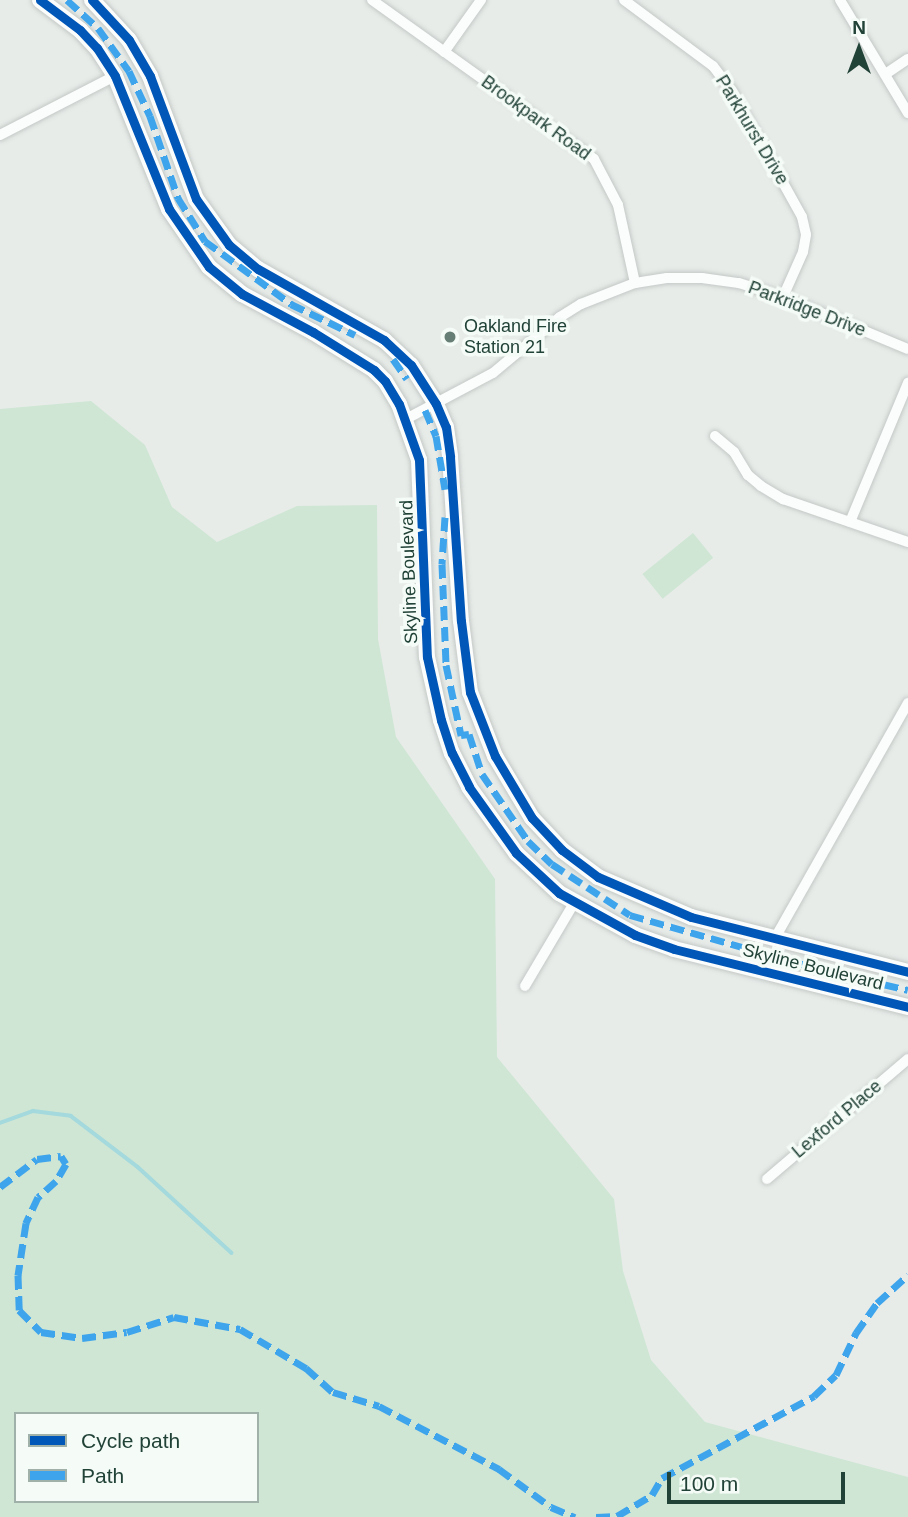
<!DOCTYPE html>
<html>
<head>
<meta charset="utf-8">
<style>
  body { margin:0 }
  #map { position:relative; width:908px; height:1517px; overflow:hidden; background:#e7ece9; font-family:Helvetica,sans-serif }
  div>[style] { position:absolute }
  .green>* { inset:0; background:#cfe6d4; transform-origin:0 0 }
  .stream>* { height:3.5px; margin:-1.75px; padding:0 1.75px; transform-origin:1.75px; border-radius:1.75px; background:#a4d9dd }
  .roads { filter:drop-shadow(0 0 2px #c4c9c6) drop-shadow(0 0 2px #c4c9c6) }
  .street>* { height:10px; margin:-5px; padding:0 5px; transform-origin:5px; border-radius:5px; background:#fbfcfc }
  .secondary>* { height:16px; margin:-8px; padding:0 8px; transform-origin:8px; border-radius:8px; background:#fbfcfc }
  .quiet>* { height:7px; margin-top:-3.5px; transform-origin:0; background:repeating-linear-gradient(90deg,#3ea4ec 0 14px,transparent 0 21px) }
  .cycleway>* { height:9px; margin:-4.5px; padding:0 4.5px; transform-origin:4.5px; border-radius:4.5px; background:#0057b8 }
  .dots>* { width:19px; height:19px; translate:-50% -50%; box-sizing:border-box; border:4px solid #f5fbf7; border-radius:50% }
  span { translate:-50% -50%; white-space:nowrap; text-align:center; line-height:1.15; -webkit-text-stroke:7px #f5fbf7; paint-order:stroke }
  .street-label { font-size:18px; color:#214237 }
  .poi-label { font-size:18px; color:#214237 }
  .left { translate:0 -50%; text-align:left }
  .legend { position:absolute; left:14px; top:1412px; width:245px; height:91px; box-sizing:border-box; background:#f5fbf7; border:2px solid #a0b1aa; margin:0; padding:9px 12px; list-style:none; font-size:21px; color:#214237 }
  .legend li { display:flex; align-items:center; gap:14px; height:35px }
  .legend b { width:35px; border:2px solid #a0b1aa }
  .north { position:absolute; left:824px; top:14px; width:70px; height:70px; -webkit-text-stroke:5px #f5fbf7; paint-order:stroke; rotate:0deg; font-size:19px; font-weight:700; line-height:28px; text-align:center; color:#214237 }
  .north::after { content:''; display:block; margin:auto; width:24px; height:32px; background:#214237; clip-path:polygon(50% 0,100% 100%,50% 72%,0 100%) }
  .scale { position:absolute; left:667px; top:1472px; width:178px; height:32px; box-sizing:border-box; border:4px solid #214237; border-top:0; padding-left:9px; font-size:21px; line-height:24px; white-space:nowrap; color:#214237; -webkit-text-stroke:5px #f5fbf7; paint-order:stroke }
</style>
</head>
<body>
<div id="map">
  <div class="green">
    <i style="clip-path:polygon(evenodd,91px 401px,145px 445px,172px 507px,217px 542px,297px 506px,377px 505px,378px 639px,396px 737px,495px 879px,497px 1057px,614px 1199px,623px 1271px,651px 1360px,705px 1422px,908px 1477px,908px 1517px,0 1517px,0 409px,91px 401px,16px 1414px,257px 1414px,257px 1501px,16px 1501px,16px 1414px)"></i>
    <i style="left:693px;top:533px;width:32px;height:65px;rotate:51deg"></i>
  </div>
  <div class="stream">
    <i style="left:0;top:1123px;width:35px;rotate:-20deg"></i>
    <i style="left:33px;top:1111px;width:38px;rotate:7deg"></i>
    <i style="left:71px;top:1116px;width:84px;rotate:37.3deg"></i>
    <i style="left:138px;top:1167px;width:127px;rotate:42.5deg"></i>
  </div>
  <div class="roads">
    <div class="street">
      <i style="left:372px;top:0;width:273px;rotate:35.6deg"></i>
      <i style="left:594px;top:159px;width:52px;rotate:62.4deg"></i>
      <i style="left:618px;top:205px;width:80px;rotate:77.7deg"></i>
      <i style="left:624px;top:0;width:111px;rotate:36.6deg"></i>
      <i style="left:713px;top:66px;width:31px;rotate:53deg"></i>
      <i style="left:732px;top:91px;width:144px;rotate:60.9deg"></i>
      <i style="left:802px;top:217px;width:18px;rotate:77deg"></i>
      <i style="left:806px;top:235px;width:17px;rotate:100deg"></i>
      <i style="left:803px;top:252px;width:49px;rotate:114deg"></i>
      <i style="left:840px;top:0;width:132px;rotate:59deg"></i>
      <i style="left:444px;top:52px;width:64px;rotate:-54.6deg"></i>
      <i style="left:887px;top:73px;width:25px;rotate:-34deg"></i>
      <i style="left:0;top:135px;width:129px;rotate:-27.2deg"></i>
      <i style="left:406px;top:419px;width:98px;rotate:-27.9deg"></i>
      <i style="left:493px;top:373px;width:87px;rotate:-39.9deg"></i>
      <i style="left:560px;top:317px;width:25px;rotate:-32deg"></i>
      <i style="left:581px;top:304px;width:58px;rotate:-21.3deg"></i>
      <i style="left:635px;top:283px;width:32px;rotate:-9deg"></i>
      <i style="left:667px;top:278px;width:35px"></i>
      <i style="left:702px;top:278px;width:37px;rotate:8deg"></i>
      <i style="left:739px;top:283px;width:46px;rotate:17.7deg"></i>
      <i style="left:783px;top:297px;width:135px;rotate:22.6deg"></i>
      <i style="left:715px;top:436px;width:25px;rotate:40deg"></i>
      <i style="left:734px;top:452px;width:27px;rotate:59deg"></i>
      <i style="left:748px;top:475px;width:17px;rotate:40deg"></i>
      <i style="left:761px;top:486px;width:26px;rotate:31deg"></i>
      <i style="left:783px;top:499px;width:132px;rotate:19deg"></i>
      <i style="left:850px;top:522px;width:151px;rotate:-67.4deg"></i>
      <i style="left:775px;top:938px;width:270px;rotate:-60.5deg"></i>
      <i style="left:525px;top:986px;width:96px;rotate:-59.4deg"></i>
      <i style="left:767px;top:1179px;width:185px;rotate:-40.4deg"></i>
    </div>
    <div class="secondary">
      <i style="left:40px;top:0;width:50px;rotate:36.9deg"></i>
      <i style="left:80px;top:30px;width:25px;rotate:47deg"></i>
      <i style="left:97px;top:48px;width:33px;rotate:57deg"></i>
      <i style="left:115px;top:76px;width:144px;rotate:67.9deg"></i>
      <i style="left:169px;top:209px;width:70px;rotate:55.4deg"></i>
      <i style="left:209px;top:267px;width:43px;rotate:39.3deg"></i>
      <i style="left:242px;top:294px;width:81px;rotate:28.2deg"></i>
      <i style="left:313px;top:332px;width:72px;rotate:31.9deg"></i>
      <i style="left:374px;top:370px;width:16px;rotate:45deg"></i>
      <i style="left:385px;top:381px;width:27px;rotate:59deg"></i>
      <i style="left:399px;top:404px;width:59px;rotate:70.3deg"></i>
      <i style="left:419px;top:460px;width:197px;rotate:87.7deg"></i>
      <i style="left:427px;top:657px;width:65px;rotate:77.5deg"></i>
      <i style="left:441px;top:720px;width:35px;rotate:72deg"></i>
      <i style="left:452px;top:753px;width:38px;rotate:63deg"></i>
      <i style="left:469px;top:787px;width:81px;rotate:54.5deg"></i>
      <i style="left:516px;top:853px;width:59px;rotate:42.9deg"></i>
      <i style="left:559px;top:893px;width:87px;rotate:28.9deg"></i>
      <i style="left:635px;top:935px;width:41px;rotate:19.7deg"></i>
      <i style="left:674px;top:949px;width:241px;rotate:13.9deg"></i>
      <i style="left:92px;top:0;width:54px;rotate:47.2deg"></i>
      <i style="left:129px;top:40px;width:42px;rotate:59.7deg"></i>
      <i style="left:150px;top:76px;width:131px;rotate:69.5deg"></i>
      <i style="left:196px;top:199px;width:57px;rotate:54.3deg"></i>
      <i style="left:229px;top:245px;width:38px;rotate:40deg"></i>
      <i style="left:258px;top:269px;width:145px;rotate:29.4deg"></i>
      <i style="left:384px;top:340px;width:37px;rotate:43deg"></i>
      <i style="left:411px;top:365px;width:46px;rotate:57.3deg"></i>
      <i style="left:436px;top:404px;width:25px;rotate:67deg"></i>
      <i style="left:446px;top:427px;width:30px;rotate:82deg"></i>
      <i style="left:450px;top:457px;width:164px;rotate:86.2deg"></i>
      <i style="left:461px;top:621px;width:72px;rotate:82.8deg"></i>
      <i style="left:470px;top:692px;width:69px;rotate:68.7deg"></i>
      <i style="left:495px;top:756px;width:72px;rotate:59.2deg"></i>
      <i style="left:532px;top:818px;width:44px;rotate:46.8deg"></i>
      <i style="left:562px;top:850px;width:45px;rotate:36.9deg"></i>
      <i style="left:598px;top:877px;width:101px;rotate:23.3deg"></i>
      <i style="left:691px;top:917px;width:224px;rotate:14.2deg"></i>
    </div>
  </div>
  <div class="quiet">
    <i style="left:67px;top:0;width:42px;rotate:42.1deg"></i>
    <i style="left:98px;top:28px;width:53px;rotate:54.2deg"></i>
    <i style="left:129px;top:71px;width:50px;rotate:65deg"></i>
    <i style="left:150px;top:116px;width:87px;rotate:71.1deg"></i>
    <i style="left:178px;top:198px;width:51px;rotate:57.9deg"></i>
    <i style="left:205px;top:241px;width:107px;rotate:36.2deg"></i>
    <i style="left:291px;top:304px;width:71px;rotate:25.8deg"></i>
    <i style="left:393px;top:359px;width:24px;rotate:55deg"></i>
    <i style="left:425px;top:410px;width:28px;rotate:67deg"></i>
    <i style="left:436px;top:436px;width:54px;rotate:80.4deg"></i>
    <i style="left:445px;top:517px;width:47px;rotate:93.7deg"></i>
    <i style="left:442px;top:564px;width:101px;rotate:87.7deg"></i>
    <i style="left:446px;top:665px;width:72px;rotate:77.9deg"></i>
    <i style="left:461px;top:735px;width:8px;rotate:-7deg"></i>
    <i style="left:469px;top:734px;width:42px;rotate:72deg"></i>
    <i style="left:482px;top:774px;width:81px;rotate:55.5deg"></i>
    <i style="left:528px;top:841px;width:33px;rotate:44deg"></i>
    <i style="left:552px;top:864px;width:93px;rotate:33.2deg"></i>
    <i style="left:630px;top:915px;width:201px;rotate:15.9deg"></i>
    <i style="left:823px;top:970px;width:87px;rotate:13.2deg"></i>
    <i style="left:0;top:1187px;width:46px;rotate:-37.1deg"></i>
    <i style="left:37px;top:1159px;width:24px;rotate:-7deg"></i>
    <i style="left:61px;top:1156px;width:9px;rotate:58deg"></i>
    <i style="left:66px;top:1164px;width:20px;rotate:120deg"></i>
    <i style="left:56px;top:1181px;width:24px;rotate:138deg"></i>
    <i style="left:38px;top:1197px;width:29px;rotate:115deg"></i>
    <i style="left:26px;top:1223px;width:53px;rotate:98.7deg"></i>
    <i style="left:18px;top:1275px;width:35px;rotate:88deg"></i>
    <i style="left:19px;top:1310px;width:31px;rotate:45deg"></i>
    <i style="left:41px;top:1332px;width:41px;rotate:8.3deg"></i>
    <i style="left:82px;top:1338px;width:45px;rotate:-7.6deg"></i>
    <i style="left:127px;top:1332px;width:49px;rotate:-17.7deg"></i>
    <i style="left:174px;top:1317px;width:67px;rotate:10.3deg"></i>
    <i style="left:240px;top:1329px;width:77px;rotate:30.6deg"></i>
    <i style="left:306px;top:1368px;width:36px;rotate:42deg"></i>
    <i style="left:333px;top:1392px;width:48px;rotate:16.9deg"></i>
    <i style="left:379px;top:1406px;width:136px;rotate:27.7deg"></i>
    <i style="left:499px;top:1469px;width:64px;rotate:36.2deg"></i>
    <i style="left:551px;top:1507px;width:26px;rotate:23deg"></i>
    <i style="left:596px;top:1517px;width:21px;rotate:-3deg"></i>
    <i style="left:617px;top:1516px;width:41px;rotate:-31deg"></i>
    <i style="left:652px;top:1495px;width:20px;rotate:-60deg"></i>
    <i style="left:662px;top:1478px;width:173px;rotate:-28.3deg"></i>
    <i style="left:814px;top:1396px;width:30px;rotate:-44deg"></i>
    <i style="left:836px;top:1375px;width:47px;rotate:-64.5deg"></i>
    <i style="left:856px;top:1333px;width:37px;rotate:-55deg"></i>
    <i style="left:877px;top:1303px;width:42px;rotate:-42.1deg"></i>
  </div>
  <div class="cycleway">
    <i style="left:40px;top:0;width:50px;rotate:36.9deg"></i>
    <i style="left:80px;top:30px;width:25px;rotate:47deg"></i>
    <i style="left:97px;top:48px;width:33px;rotate:57deg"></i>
    <i style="left:115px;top:76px;width:144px;rotate:67.9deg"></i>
    <i style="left:169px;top:209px;width:70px;rotate:55.4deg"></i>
    <i style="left:209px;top:267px;width:43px;rotate:39.3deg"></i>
    <i style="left:242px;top:294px;width:81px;rotate:28.2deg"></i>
    <i style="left:313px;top:332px;width:72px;rotate:31.9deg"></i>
    <i style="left:374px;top:370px;width:16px;rotate:45deg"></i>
    <i style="left:385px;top:381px;width:27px;rotate:59deg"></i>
    <i style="left:399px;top:404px;width:59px;rotate:70.3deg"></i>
    <i style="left:419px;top:460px;width:197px;rotate:87.7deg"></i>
    <i style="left:427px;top:657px;width:65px;rotate:77.5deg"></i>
    <i style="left:441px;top:720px;width:35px;rotate:72deg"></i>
    <i style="left:452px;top:753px;width:38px;rotate:63deg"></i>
    <i style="left:469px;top:787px;width:81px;rotate:54.5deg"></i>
    <i style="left:516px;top:853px;width:59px;rotate:42.9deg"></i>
    <i style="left:559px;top:893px;width:87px;rotate:28.9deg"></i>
    <i style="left:635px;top:935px;width:41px;rotate:19.7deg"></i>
    <i style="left:674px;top:949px;width:241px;rotate:13.9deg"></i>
    <i style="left:92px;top:0;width:54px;rotate:47.2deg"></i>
    <i style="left:129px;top:40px;width:42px;rotate:59.7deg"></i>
    <i style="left:150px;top:76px;width:131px;rotate:69.5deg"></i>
    <i style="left:196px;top:199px;width:57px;rotate:54.3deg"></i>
    <i style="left:229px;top:245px;width:38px;rotate:40deg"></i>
    <i style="left:258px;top:269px;width:145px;rotate:29.4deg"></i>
    <i style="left:384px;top:340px;width:37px;rotate:43deg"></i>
    <i style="left:411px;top:365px;width:46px;rotate:57.3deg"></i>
    <i style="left:436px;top:404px;width:25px;rotate:67deg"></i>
    <i style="left:446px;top:427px;width:30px;rotate:82deg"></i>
    <i style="left:450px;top:457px;width:164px;rotate:86.2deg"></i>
    <i style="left:461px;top:621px;width:72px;rotate:82.8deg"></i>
    <i style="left:470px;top:692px;width:69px;rotate:68.7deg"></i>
    <i style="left:495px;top:756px;width:72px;rotate:59.2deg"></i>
    <i style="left:532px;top:818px;width:44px;rotate:46.8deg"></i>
    <i style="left:562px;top:850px;width:45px;rotate:36.9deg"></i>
    <i style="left:598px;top:877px;width:101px;rotate:23.3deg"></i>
    <i style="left:691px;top:917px;width:224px;rotate:14.2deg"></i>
  </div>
  <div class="dots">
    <i style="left:450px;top:337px;background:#667e75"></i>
  </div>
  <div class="street-label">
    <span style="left:536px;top:118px;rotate:36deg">Brookpark Road</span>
    <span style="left:752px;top:130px;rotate:59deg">Parkhurst Drive</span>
    <span style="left:807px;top:309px;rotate:21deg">Parkridge Drive</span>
    <span style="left:409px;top:572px;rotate:-92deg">Skyline Boulevard</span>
    <span style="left:813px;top:967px;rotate:14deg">Skyline Boulevard</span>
    <span style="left:837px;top:1119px;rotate:-40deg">Lexford Place</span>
  </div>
  <div class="poi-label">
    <span class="left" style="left:464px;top:337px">Oakland Fire<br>Station 21</span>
  </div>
  <ul class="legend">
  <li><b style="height:9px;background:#0057b8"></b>Cycle path</li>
  <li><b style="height:9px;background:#3ea4ec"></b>Path</li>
  </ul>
  <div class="north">N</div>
  <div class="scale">100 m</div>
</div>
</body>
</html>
